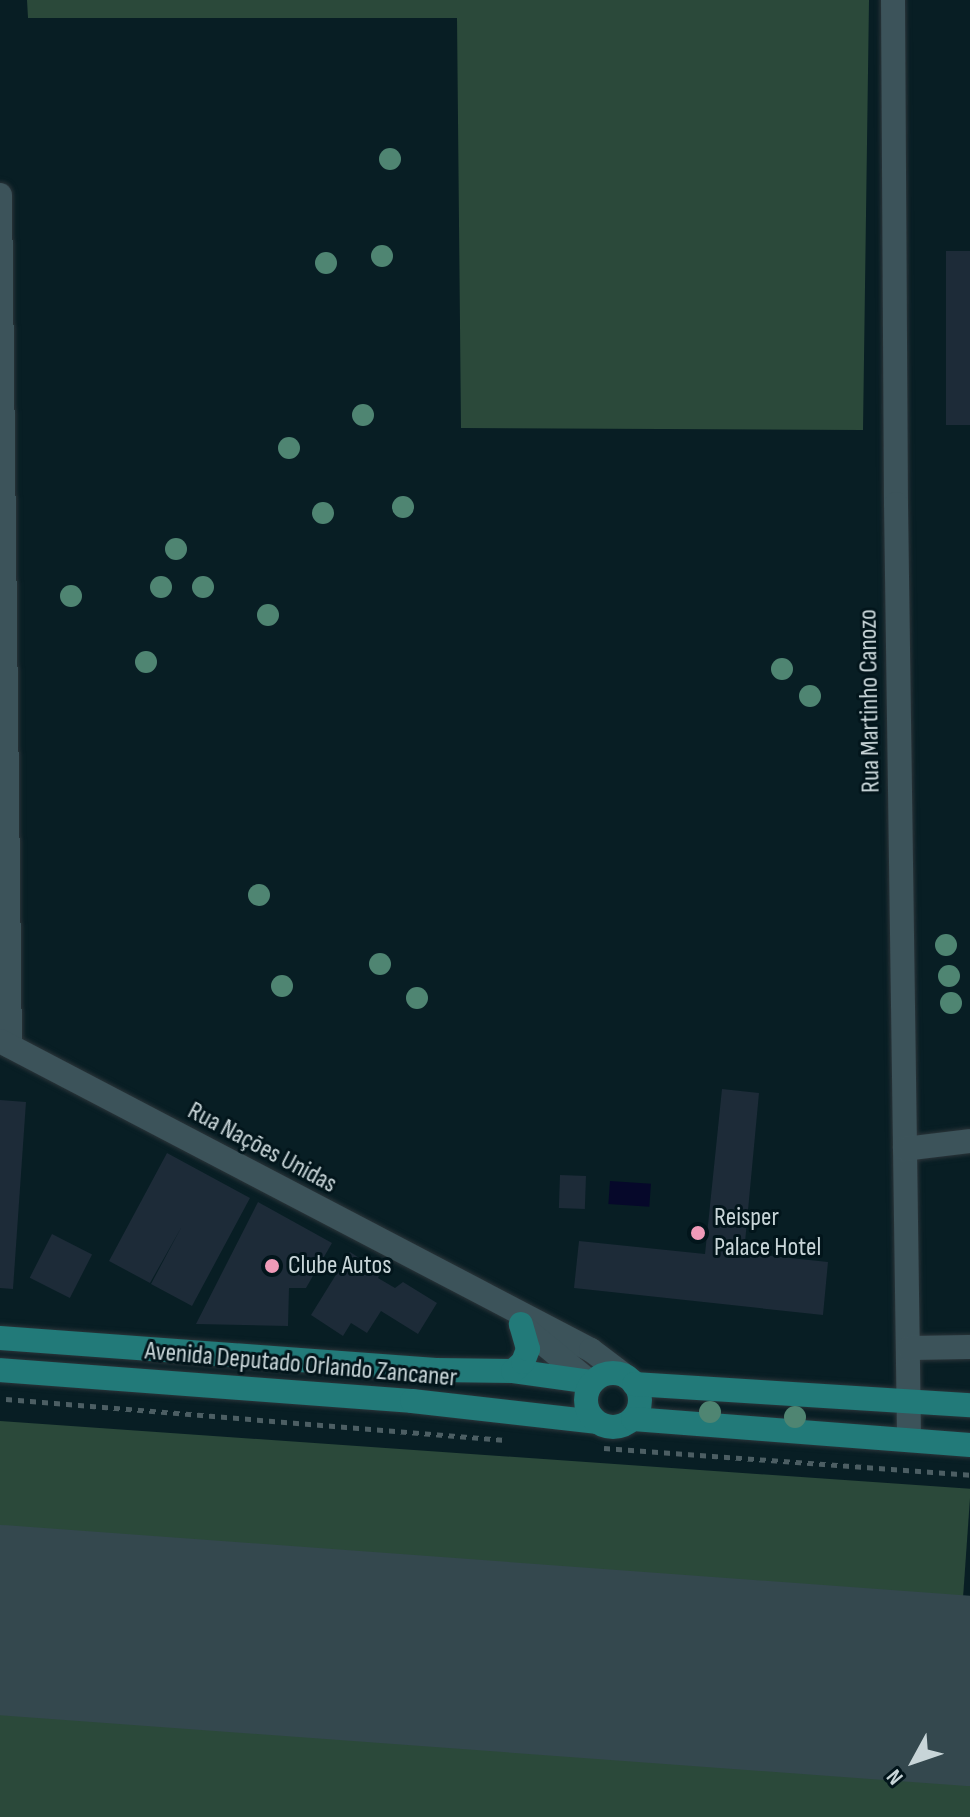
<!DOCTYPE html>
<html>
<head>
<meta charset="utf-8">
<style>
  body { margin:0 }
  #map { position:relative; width:970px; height:1817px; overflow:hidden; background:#081e24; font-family:"Sofia Sans Condensed",sans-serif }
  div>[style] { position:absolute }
  .green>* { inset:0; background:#2b493a; transform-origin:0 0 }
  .water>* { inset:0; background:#06082a; transform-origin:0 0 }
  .runway>* { height:190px; margin:-95px; padding:0 95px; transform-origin:95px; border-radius:95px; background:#34484e }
  .building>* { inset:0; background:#1d2b38; transform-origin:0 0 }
  .path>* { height:5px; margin-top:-2.5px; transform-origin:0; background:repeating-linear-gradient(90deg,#4c5e63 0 6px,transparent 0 12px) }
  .roads { filter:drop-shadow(0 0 2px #2c353a) drop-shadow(0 0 2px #2c353a) }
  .minor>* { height:24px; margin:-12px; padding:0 12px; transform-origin:12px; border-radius:12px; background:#3c535a }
  .major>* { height:24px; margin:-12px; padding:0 12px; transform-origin:12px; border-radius:12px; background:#227a79 }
  .major>.ring { margin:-12px; padding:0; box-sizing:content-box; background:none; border:24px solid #227a79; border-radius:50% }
  .trees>* { width:22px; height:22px; margin:-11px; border-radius:50%; background:#4f8572 }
  .dots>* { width:22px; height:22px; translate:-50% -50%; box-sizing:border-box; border:4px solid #02151b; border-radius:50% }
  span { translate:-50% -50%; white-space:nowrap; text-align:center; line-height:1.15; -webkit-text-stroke:6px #02151b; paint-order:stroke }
  .street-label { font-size:26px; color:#c8d5d8 }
  .poi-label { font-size:26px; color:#c8d5d8 }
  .left { translate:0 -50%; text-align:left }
  .north { position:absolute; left:874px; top:1721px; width:80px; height:80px; -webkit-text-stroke:6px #02151b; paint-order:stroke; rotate:230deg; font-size:22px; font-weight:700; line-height:32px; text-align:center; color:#c8d5d8 }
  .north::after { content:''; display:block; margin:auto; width:28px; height:36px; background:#c8d5d8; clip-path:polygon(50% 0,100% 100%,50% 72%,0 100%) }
</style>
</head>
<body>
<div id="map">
  <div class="green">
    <i style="clip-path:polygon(27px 0,869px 0,863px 430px,461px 428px,457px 18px,28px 18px)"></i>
    <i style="left:0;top:1421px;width:973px;height:148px;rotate:4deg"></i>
    <i style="clip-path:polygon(0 1668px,970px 1740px,970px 1817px,0 1817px)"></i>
  </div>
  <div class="water">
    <i style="left:610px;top:1181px;width:41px;height:23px;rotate:4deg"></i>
  </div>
  <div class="runway">
    <i style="left:0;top:1620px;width:973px;rotate:4.19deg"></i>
  </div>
  <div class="building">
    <i style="left:946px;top:251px;width:24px;height:174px"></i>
    <i style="clip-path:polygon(722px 1089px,759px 1093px,744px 1253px,828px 1262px,823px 1315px,574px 1288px,579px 1241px,705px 1254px)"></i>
    <i style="clip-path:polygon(0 1100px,26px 1102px,13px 1289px,0 1288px)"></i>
    <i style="clip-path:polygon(167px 1153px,250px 1198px,192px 1306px,151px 1284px,182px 1226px,150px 1283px,109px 1261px)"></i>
    <i style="left:560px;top:1175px;width:26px;height:33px;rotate:2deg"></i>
    <i style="clip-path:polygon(258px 1202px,332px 1243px,306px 1288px,289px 1288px,288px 1326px,196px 1324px)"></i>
    <i style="left:52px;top:1234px;width:45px;height:49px;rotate:27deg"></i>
    <i style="clip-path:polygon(350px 1252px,381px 1272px,378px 1278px,395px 1288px,403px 1282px,437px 1303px,418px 1334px,381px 1311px,367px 1333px,351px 1323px,343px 1336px,311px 1315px)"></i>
  </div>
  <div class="path">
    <i style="left:6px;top:1399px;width:498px;rotate:4.7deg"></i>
    <i style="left:604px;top:1448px;width:367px;rotate:4.2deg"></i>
  </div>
  <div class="roads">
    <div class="minor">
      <i style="left:893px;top:0;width:504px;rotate:89.66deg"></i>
      <i style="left:896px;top:504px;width:935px;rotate:89.2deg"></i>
      <i style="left:0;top:195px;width:851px;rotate:89.33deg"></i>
      <i style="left:0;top:1041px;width:667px;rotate:27.6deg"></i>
      <i style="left:591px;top:1350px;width:46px;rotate:37.1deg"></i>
      <i style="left:905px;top:1149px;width:65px;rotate:-7deg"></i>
      <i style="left:521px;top:1325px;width:89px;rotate:39.6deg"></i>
      <i style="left:909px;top:1348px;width:61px;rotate:-0.9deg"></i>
    </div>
    <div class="major">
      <i style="left:0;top:1338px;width:437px;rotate:4.2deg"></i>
      <i style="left:436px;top:1370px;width:77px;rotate:0.7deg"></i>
      <i style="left:513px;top:1371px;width:78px;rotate:8.1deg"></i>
      <i style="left:0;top:1370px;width:413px;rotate:4.3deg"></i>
      <i style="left:412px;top:1401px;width:185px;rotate:6.5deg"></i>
      <i style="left:513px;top:1371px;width:13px;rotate:-42deg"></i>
      <i style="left:523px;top:1362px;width:14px;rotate:-69deg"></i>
      <i style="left:528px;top:1349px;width:26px;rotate:-106deg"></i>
      <i class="ring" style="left:586px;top:1373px;width:30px;height:30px"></i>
      <i style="left:634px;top:1384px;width:337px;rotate:3.6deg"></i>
      <i style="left:633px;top:1419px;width:338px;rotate:4.4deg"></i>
    </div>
  </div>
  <div class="trees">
    <i style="left:390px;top:159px"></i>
    <i style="left:382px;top:256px"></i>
    <i style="left:326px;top:263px"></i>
    <i style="left:363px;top:415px"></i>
    <i style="left:289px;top:448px"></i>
    <i style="left:403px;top:507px"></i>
    <i style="left:323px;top:513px"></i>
    <i style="left:176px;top:549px"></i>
    <i style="left:161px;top:587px"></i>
    <i style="left:203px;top:587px"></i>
    <i style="left:71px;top:596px"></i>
    <i style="left:268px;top:615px"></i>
    <i style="left:146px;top:662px"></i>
    <i style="left:782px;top:669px"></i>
    <i style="left:810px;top:696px"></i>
    <i style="left:259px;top:895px"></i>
    <i style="left:946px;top:945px"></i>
    <i style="left:380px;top:964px"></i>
    <i style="left:949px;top:976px"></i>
    <i style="left:282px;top:986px"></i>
    <i style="left:417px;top:998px"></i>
    <i style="left:951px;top:1003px"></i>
    <i style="left:710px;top:1412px"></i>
    <i style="left:795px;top:1417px"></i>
  </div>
  <div class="dots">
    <i style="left:698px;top:1233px;background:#ef9ab8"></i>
    <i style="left:272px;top:1266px;background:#ef9ab8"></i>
  </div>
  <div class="street-label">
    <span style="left:870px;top:701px;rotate:-91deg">Rua Martinho Canozo</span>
    <span style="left:262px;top:1148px;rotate:28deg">Rua Nações Unidas</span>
    <span style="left:301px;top:1365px;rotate:5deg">Avenida Deputado Orlando Zancaner</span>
  </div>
  <div class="poi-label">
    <span class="left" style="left:714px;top:1233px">Reisper<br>Palace Hotel</span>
    <span class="left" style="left:288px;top:1266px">Clube Autos</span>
  </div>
  <div class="north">N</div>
</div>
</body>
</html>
